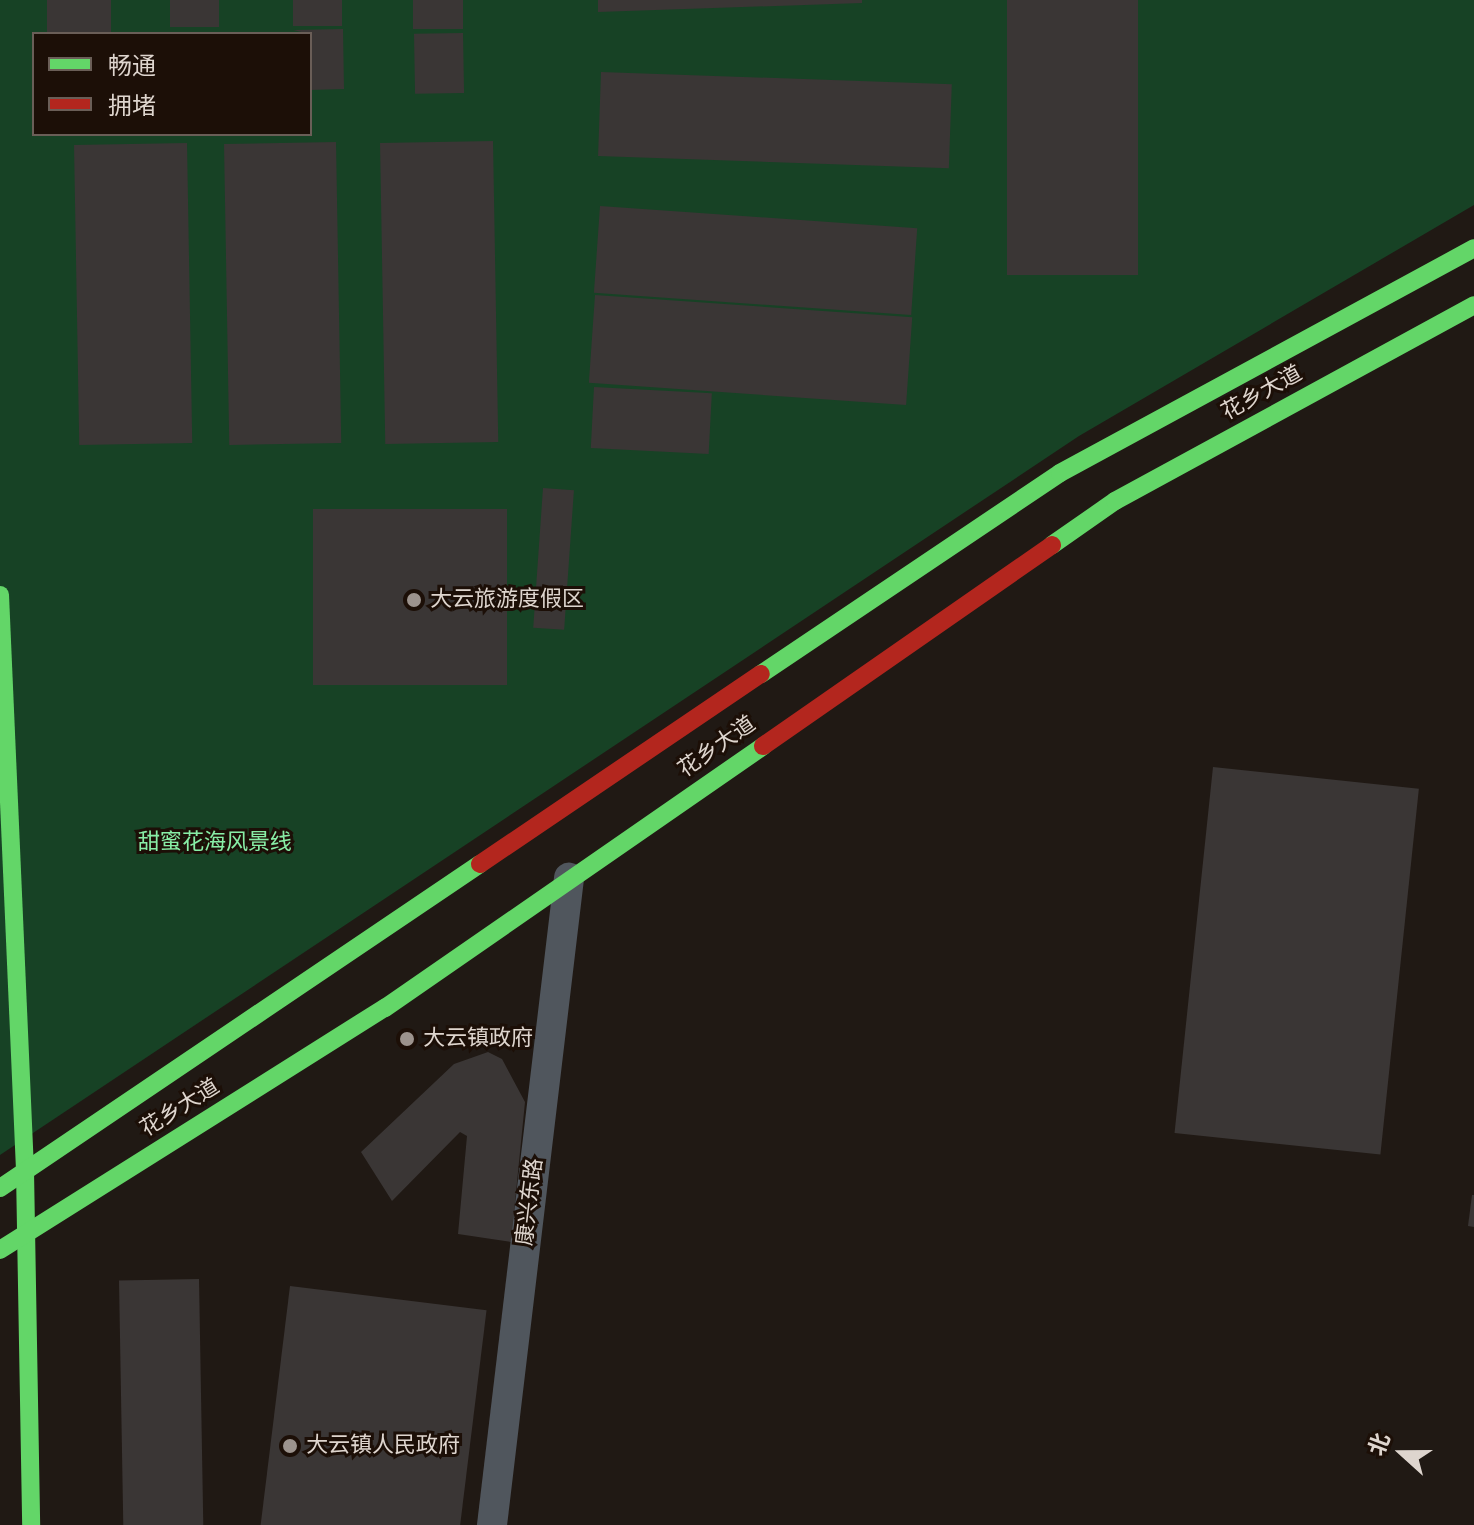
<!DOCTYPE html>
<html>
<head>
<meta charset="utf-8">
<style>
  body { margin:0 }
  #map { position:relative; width:1474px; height:1525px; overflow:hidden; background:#201914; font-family:"Alegreya Sans","Noto Sans SC",sans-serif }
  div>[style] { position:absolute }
  .green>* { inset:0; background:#174225 }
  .building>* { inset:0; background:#3a3635; transform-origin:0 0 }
  .street>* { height:30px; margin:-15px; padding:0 15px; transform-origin:15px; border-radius:15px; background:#50565d }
  .fast>* { height:18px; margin:-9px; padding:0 9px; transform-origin:9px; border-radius:9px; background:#63d668 }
  .jam>* { height:18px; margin:-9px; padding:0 9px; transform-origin:9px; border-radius:9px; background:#b3261e }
  .dots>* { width:22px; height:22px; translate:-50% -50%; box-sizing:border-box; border:4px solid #1c0f07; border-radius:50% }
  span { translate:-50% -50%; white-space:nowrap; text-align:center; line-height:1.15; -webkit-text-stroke:6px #1c0f07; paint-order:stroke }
  .street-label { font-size:22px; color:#ded5ce }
  .poi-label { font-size:22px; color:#ded5ce }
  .left { translate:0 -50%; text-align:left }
  .park-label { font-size:22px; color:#88eea6 }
  .legend { position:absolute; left:32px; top:32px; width:280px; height:104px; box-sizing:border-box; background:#1c0f07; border:2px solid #6a5e57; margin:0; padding:10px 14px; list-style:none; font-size:24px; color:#ded5ce }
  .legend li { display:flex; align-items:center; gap:16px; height:40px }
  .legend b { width:40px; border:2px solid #6a5e57 }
  .north { position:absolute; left:1362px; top:1413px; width:80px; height:80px; -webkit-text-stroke:6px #1c0f07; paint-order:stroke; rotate:291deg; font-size:22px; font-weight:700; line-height:32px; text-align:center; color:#ded5ce }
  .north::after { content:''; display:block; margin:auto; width:28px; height:36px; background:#ded5ce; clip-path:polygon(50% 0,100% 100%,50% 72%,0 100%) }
</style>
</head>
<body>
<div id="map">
  <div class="green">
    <i style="clip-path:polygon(evenodd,0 0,1474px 0,1474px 205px,1079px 436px,0 1155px,0 0,34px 34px,310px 34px,310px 134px,34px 134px,34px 34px)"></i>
  </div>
  <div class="building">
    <i style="left:47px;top:0;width:64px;height:34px"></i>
    <i style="left:170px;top:0;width:49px;height:27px"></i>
    <i style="left:293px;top:0;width:49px;height:26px"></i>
    <i style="left:413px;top:0;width:50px;height:29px"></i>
    <i style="clip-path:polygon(598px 0,862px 0,862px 3px,598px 12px)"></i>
    <i style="left:1007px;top:0;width:131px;height:275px"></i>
    <i style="clip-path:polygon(343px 29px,344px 89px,310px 90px,310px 34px,293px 30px)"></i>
    <i style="left:463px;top:33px;width:60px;height:49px;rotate:89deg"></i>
    <i style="left:601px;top:72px;width:351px;height:84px;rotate:2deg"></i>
    <i style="left:493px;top:141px;width:301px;height:113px;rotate:89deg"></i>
    <i style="left:336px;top:142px;width:301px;height:112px;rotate:89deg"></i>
    <i style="left:187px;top:143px;width:300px;height:113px;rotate:89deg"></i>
    <i style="left:600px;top:206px;width:318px;height:87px;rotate:4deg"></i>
    <i style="left:595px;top:295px;width:318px;height:88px;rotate:4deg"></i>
    <i style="left:594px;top:387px;width:118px;height:61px;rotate:3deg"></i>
    <i style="left:543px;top:488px;width:31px;height:140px;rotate:4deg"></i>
    <i style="left:507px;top:509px;width:176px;height:194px;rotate:90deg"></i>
    <i style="left:1213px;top:767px;width:207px;height:368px;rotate:6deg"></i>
    <i style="clip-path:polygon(488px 1052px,502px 1059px,525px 1102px,511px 1242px,458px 1234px,467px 1136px,460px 1132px,392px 1201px,361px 1152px,454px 1064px)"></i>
    <i style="clip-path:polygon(1472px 1195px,1474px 1195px,1474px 1227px,1468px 1226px)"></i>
    <i style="left:199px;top:1279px;width:246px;height:80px;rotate:89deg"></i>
    <i style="left:290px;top:1286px;width:198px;height:241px;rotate:7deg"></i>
  </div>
  <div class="street">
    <i style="left:492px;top:1525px;width:652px;rotate:-83.21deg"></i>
  </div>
  <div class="fast">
    <i style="left:1052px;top:545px;width:77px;rotate:-34.9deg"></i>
    <i style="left:1115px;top:501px;width:409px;rotate:-28.6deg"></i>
    <i style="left:0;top:595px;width:577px;rotate:87.51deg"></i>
    <i style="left:25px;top:1171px;width:354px;rotate:89deg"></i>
    <i style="left:761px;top:674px;width:360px;rotate:-33.9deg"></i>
    <i style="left:1060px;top:473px;width:471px;rotate:-28.5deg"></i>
    <i style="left:0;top:1188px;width:579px;rotate:-34.02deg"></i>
    <i style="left:0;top:1250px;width:455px;rotate:-32.2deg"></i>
    <i style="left:385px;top:1008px;width:460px;rotate:-34.7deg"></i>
  </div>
  <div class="jam">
    <i style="left:763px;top:746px;width:352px;rotate:-34.8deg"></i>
    <i style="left:480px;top:864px;width:339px;rotate:-34.1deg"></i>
  </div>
  <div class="dots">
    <i style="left:414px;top:600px;background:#9c938d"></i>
    <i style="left:407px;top:1039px;background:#9c938d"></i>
    <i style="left:290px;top:1446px;background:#9c938d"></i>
  </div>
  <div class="street-label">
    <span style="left:1262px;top:393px;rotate:-29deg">花乡大道</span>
    <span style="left:717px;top:747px;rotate:-35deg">花乡大道</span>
    <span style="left:180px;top:1108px;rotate:-32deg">花乡大道</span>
    <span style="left:530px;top:1202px;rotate:-83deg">康兴东路</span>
  </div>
  <div class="poi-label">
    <span class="left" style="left:430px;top:600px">大云旅游度假区</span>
    <span class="left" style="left:423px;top:1039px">大云镇政府</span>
    <span class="left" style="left:306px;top:1446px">大云镇人民政府</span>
  </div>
  <div class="park-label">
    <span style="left:215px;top:843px">甜蜜花海风景线</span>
  </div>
  <ul class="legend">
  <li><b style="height:10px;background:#63d668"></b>畅通</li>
  <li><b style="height:10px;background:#b3261e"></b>拥堵</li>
  </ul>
  <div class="north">北</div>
</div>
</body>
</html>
